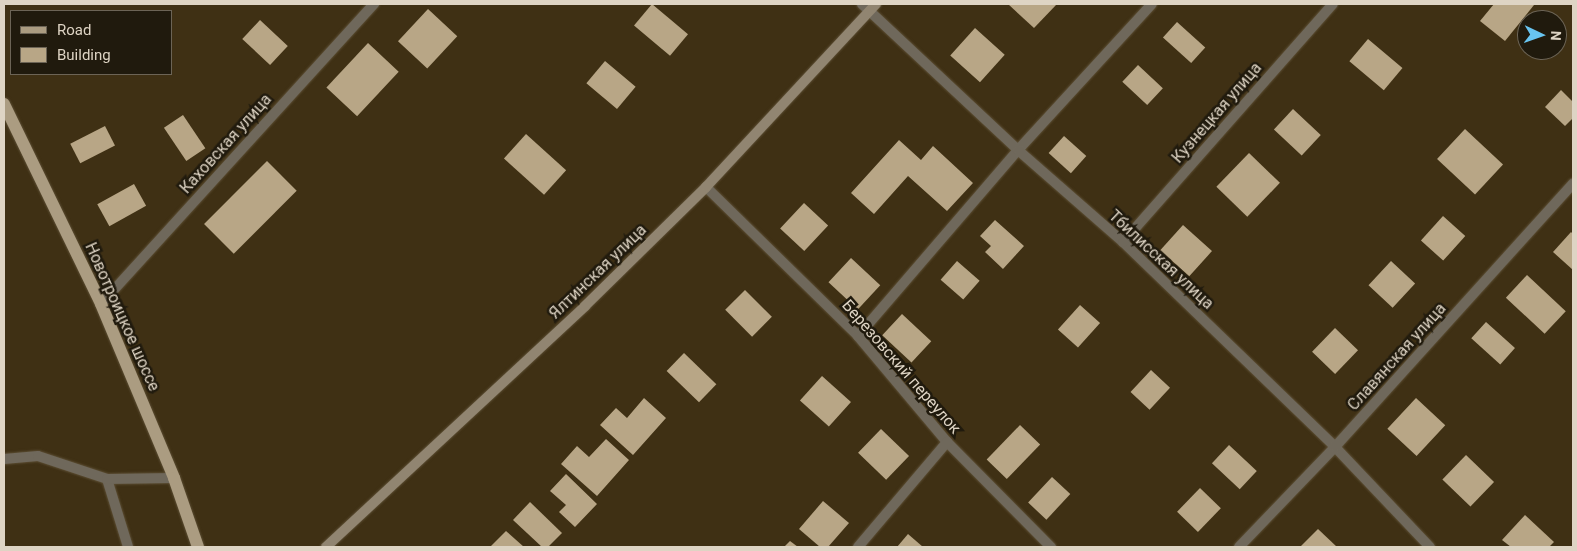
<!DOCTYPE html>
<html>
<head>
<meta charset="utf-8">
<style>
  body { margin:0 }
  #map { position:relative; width:1577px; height:551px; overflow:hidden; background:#3f3014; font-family:Roboto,sans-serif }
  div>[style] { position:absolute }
  .building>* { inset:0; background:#b8a686; transform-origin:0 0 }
  .roads { filter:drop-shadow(0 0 1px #5c4e34) drop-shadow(0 0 1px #5c4e34) }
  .lane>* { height:10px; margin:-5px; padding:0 5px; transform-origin:5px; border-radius:5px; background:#6f685b }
  .street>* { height:10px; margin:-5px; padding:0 5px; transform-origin:5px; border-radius:5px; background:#6f685b }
  .secondary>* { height:10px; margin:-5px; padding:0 5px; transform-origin:5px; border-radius:5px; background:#918571 }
  .primary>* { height:12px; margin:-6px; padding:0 6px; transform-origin:6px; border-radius:6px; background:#ab9c81 }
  span { translate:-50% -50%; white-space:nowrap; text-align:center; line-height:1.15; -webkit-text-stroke:5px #201a0d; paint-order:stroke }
  .street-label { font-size:16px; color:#ded4c4 }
  .frame { position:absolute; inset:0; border:5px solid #ded4c4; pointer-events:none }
  .legend { position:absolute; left:10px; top:10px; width:162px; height:65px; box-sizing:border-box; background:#201a0d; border:1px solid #6c6456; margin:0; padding:6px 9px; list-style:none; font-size:15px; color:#ded4c4 }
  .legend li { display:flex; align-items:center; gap:10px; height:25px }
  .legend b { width:25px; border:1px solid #6c6456 }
  .north { position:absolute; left:1517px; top:10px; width:50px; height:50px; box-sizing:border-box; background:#201a0d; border:1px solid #6c6456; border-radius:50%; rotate:93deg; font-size:14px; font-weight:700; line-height:20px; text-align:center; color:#ded4c4 }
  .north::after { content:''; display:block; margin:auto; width:18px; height:22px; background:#68c4f0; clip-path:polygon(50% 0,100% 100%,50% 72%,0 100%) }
</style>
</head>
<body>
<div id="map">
  <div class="building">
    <i style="left:652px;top:4px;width:47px;height:28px;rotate:40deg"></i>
    <i style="clip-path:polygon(1008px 4px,1057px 4px,1034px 28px)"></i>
    <i style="clip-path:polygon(1494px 4px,1533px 4px,1534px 5px,1505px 41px,1480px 21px)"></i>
    <i style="left:428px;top:9px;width:40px;height:44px;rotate:43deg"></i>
    <i style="left:260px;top:20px;width:38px;height:26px;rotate:43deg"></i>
    <i style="left:1177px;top:22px;width:38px;height:21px;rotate:42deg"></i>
    <i style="left:975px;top:28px;width:40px;height:37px;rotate:42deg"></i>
    <i style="left:1368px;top:39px;width:45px;height:29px;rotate:40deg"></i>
    <i style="left:368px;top:43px;width:42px;height:61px;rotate:43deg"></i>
    <i style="left:605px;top:61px;width:40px;height:29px;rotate:40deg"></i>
    <i style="left:1138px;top:65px;width:34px;height:23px;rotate:43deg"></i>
    <i style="clip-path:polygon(1561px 90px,1573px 102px,1573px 118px,1565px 126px,1545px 107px)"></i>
    <i style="left:1293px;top:109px;width:38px;height:28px;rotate:43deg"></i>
    <i style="left:183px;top:115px;width:40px;height:23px;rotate:56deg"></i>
    <i style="left:105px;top:126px;width:22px;height:39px;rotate:63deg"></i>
    <i style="left:1465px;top:129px;width:52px;height:41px;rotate:43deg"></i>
    <i style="left:526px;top:134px;width:54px;height:33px;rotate:42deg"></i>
    <i style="left:1064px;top:136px;width:30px;height:23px;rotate:42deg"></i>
    <i style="clip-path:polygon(899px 140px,921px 160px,933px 146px,973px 183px,947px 211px,908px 176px,874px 214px,851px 193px)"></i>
    <i style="left:1249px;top:153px;width:43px;height:47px;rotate:44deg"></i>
    <i style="left:267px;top:161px;width:42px;height:89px;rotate:45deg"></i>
    <i style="left:134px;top:184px;width:25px;height:42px;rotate:61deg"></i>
    <i style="left:804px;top:203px;width:33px;height:35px;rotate:43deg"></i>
    <i style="left:1443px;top:216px;width:30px;height:33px;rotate:42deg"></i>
    <i style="clip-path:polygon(995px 220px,1024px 246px,1003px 269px,985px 252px,991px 246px,980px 236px)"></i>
    <i style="left:1183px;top:225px;width:39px;height:34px;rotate:42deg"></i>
    <i style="clip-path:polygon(1571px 232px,1573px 234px,1573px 270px,1553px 252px)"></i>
    <i style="left:851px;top:258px;width:40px;height:33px;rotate:43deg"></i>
    <i style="left:957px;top:261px;width:30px;height:25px;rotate:41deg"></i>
    <i style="left:1391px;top:261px;width:33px;height:33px;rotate:43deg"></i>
    <i style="left:1527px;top:275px;width:53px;height:31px;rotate:43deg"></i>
    <i style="left:745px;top:290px;width:38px;height:28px;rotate:45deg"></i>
    <i style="left:1080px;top:305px;width:27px;height:33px;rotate:42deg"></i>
    <i style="left:902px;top:314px;width:40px;height:29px;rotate:43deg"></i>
    <i style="left:1486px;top:322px;width:39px;height:22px;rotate:42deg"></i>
    <i style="left:1335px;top:328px;width:32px;height:33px;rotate:44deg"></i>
    <i style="left:684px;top:353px;width:45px;height:25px;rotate:44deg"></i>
    <i style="left:1151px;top:370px;width:26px;height:30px;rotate:43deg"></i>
    <i style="left:822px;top:376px;width:39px;height:33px;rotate:42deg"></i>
    <i style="clip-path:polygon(644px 398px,666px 418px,633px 455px,600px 425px,616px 408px,627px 418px)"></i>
    <i style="left:1416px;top:398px;width:40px;height:42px;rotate:43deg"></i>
    <i style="left:1020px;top:425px;width:28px;height:48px;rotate:44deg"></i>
    <i style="left:881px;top:429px;width:39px;height:33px;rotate:44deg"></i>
    <i style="clip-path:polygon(606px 439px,629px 460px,597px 496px,561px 464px,577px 446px,589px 457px)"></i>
    <i style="left:1229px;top:445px;width:38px;height:25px;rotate:43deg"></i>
    <i style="left:1466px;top:455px;width:39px;height:34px;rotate:44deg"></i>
    <i style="clip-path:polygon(566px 474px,597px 504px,575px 527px,559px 512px,566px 505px,550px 491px)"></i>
    <i style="left:1052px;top:477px;width:25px;height:35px;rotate:43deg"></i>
    <i style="left:1200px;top:488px;width:29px;height:33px;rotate:44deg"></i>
    <i style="clip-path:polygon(823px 501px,849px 523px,828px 547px,820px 547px,799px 529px)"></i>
    <i style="clip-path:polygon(530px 502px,562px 533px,548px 547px,542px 547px,513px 520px)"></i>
    <i style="clip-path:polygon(1525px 515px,1554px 542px,1549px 547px,1511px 547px,1502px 540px)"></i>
    <i style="clip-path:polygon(1318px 529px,1337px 547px,1300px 547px)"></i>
    <i style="clip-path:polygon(506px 531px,524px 547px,490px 547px)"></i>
    <i style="clip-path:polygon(908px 534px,923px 547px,897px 547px)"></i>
    <i style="clip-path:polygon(790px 541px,798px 547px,784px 547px)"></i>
  </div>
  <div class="roads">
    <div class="lane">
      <i style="left:858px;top:336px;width:245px;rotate:-49.3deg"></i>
      <i style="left:1018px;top:150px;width:198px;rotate:-47.5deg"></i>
      <i style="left:4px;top:459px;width:34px;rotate:-5deg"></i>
      <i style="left:38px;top:456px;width:73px;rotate:18.4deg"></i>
      <i style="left:107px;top:479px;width:71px;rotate:72.8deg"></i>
      <i style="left:107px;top:479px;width:67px;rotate:-0.9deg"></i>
    </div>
    <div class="street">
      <i style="left:862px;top:4px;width:214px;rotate:43.1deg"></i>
      <i style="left:1018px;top:150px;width:140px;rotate:41.2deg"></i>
      <i style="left:1123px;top:242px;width:295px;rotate:44deg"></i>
      <i style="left:1335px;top:447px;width:138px;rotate:46.5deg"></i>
      <i style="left:706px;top:187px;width:213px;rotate:44.4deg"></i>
      <i style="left:858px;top:336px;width:138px;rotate:50deg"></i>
      <i style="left:947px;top:442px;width:148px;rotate:45.3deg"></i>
      <i style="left:1123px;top:242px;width:317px;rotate:-48.6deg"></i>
      <i style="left:101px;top:304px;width:406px;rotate:-47.7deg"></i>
      <i style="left:858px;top:547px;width:138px;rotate:-49.7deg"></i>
      <i style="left:1239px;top:547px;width:139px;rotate:-46.2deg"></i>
      <i style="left:1335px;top:447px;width:355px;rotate:-47.9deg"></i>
    </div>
    <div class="secondary">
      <i style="left:326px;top:547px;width:354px;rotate:-42.9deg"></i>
      <i style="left:585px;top:306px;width:170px;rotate:-44.5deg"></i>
      <i style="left:706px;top:187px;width:250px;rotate:-47.1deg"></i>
    </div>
    <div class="primary">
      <i style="left:4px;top:104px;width:222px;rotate:64.1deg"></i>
      <i style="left:101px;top:304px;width:189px;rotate:67.2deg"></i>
      <i style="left:174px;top:478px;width:73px;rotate:70.8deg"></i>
    </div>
  </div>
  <div class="street-label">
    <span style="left:1217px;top:113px;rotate:-49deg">Кузнецкая улица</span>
    <span style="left:226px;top:144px;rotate:-48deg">Каховская улица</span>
    <span style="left:1161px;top:260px;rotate:43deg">Тбилисская улица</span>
    <span style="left:598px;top:272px;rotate:-44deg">Ялтинская улица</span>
    <span style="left:122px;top:317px;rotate:66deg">Новотроицкое шоссе</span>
    <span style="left:1397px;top:357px;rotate:-48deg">Славянская улица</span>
    <span style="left:901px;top:367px;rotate:49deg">Березовский переулок</span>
  </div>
  <div class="frame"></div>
  <ul class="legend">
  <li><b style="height:6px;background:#ab9c81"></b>Road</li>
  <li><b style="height:14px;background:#b8a686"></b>Building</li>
  </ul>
  <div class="north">N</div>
</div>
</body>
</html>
